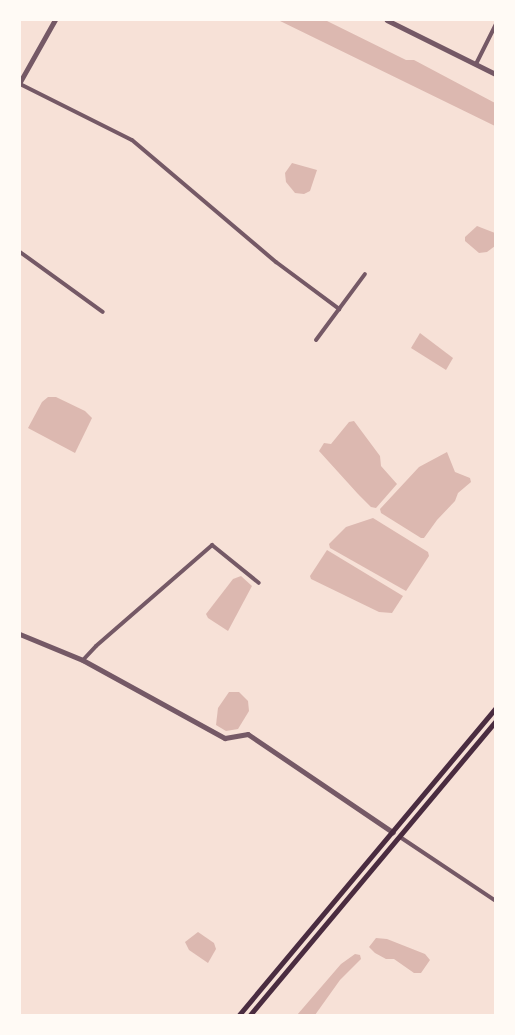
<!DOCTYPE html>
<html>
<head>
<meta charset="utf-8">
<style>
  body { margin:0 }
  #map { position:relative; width:515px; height:1035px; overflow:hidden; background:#f7e1d7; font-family:"Roboto Condensed",sans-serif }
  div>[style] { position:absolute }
  .water>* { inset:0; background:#dcb8b0 }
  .minor>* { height:4px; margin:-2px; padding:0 2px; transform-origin:2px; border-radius:2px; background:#755966 }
  .tertiary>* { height:4.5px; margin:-2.25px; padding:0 2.25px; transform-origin:2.25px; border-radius:2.25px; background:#755966 }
  .secondary>* { height:5px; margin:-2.5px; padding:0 2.5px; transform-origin:2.5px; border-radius:2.5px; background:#4a2c40 }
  span { translate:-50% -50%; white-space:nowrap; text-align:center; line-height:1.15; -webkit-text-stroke:6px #fffaf5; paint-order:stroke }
  .frame { position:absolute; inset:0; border:21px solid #fffaf5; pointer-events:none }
</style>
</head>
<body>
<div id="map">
  <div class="water">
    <i style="clip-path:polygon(278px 20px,325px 20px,406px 60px,414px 60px,495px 103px,495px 126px)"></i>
    <i style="clip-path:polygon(292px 163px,317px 170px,310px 191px,304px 194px,295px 193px,286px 182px,285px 173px)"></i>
    <i style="clip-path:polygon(477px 226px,495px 233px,495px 246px,487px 252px,479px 253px,465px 241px,465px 237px)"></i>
    <i style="clip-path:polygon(420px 333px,453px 358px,446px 370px,411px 348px)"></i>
    <i style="clip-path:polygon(48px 397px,56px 397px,85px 411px,92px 418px,75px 453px,28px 428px,42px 402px)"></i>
    <i style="clip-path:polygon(354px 421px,380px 456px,381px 466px,397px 484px,376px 508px,371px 507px,358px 494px,319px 451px,324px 443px,331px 444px,349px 422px)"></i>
    <i style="clip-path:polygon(447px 452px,455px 472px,470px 478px,471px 482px,458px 493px,455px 501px,437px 520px,424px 538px,421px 538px,381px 513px,380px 509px,419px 467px)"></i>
    <i style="clip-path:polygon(373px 518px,428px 552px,429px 556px,406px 591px,330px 548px,329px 544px,346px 527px)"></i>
    <i style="clip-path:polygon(327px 550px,403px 596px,392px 613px,379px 612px,311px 579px,310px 576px)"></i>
    <i style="clip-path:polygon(241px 576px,252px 586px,228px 631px,208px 618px,206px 614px,233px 579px)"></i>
    <i style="clip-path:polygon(229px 692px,239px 692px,248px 701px,249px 711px,238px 729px,226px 731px,216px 725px,218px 708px)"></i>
    <i style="clip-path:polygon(198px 932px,214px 943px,216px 949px,208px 963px,189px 950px,185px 942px)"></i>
    <i style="clip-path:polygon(376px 938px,387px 939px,425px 954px,430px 960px,421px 973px,414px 973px,394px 959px,386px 959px,375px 953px,369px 947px)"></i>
    <i style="clip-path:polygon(355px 954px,360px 955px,361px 959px,340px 980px,315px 1015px,297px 1015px,341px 964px)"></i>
  </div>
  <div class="minor">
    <i style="left:476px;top:64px;width:45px;rotate:-63.4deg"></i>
    <i style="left:20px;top:84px;width:125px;rotate:26.6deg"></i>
    <i style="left:132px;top:140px;width:189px;rotate:40.3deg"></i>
    <i style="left:276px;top:262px;width:79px;rotate:36.7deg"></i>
    <i style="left:20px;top:252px;width:102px;rotate:35.9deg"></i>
    <i style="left:316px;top:340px;width:82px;rotate:-53.4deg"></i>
    <i style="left:83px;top:660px;width:19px;rotate:-47deg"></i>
    <i style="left:96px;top:646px;width:154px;rotate:-41deg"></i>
    <i style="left:212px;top:545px;width:60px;rotate:39deg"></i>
    <i style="left:400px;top:837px;width:115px;rotate:33.7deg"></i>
  </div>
  <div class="tertiary">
    <i style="left:387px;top:20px;width:122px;rotate:26.4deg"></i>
    <i style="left:20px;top:82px;width:71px;rotate:-60.6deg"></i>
    <i style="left:20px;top:634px;width:68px;rotate:22.4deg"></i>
    <i style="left:83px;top:660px;width:162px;rotate:28.8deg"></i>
    <i style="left:225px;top:738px;width:23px;rotate:-10deg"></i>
    <i style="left:248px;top:734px;width:175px;rotate:34.1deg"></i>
  </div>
  <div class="secondary">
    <i style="left:238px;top:1016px;width:403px;rotate:-50.1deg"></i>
    <i style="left:249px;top:1016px;width:385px;rotate:-50.1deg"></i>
  </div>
  <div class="frame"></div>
</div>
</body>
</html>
